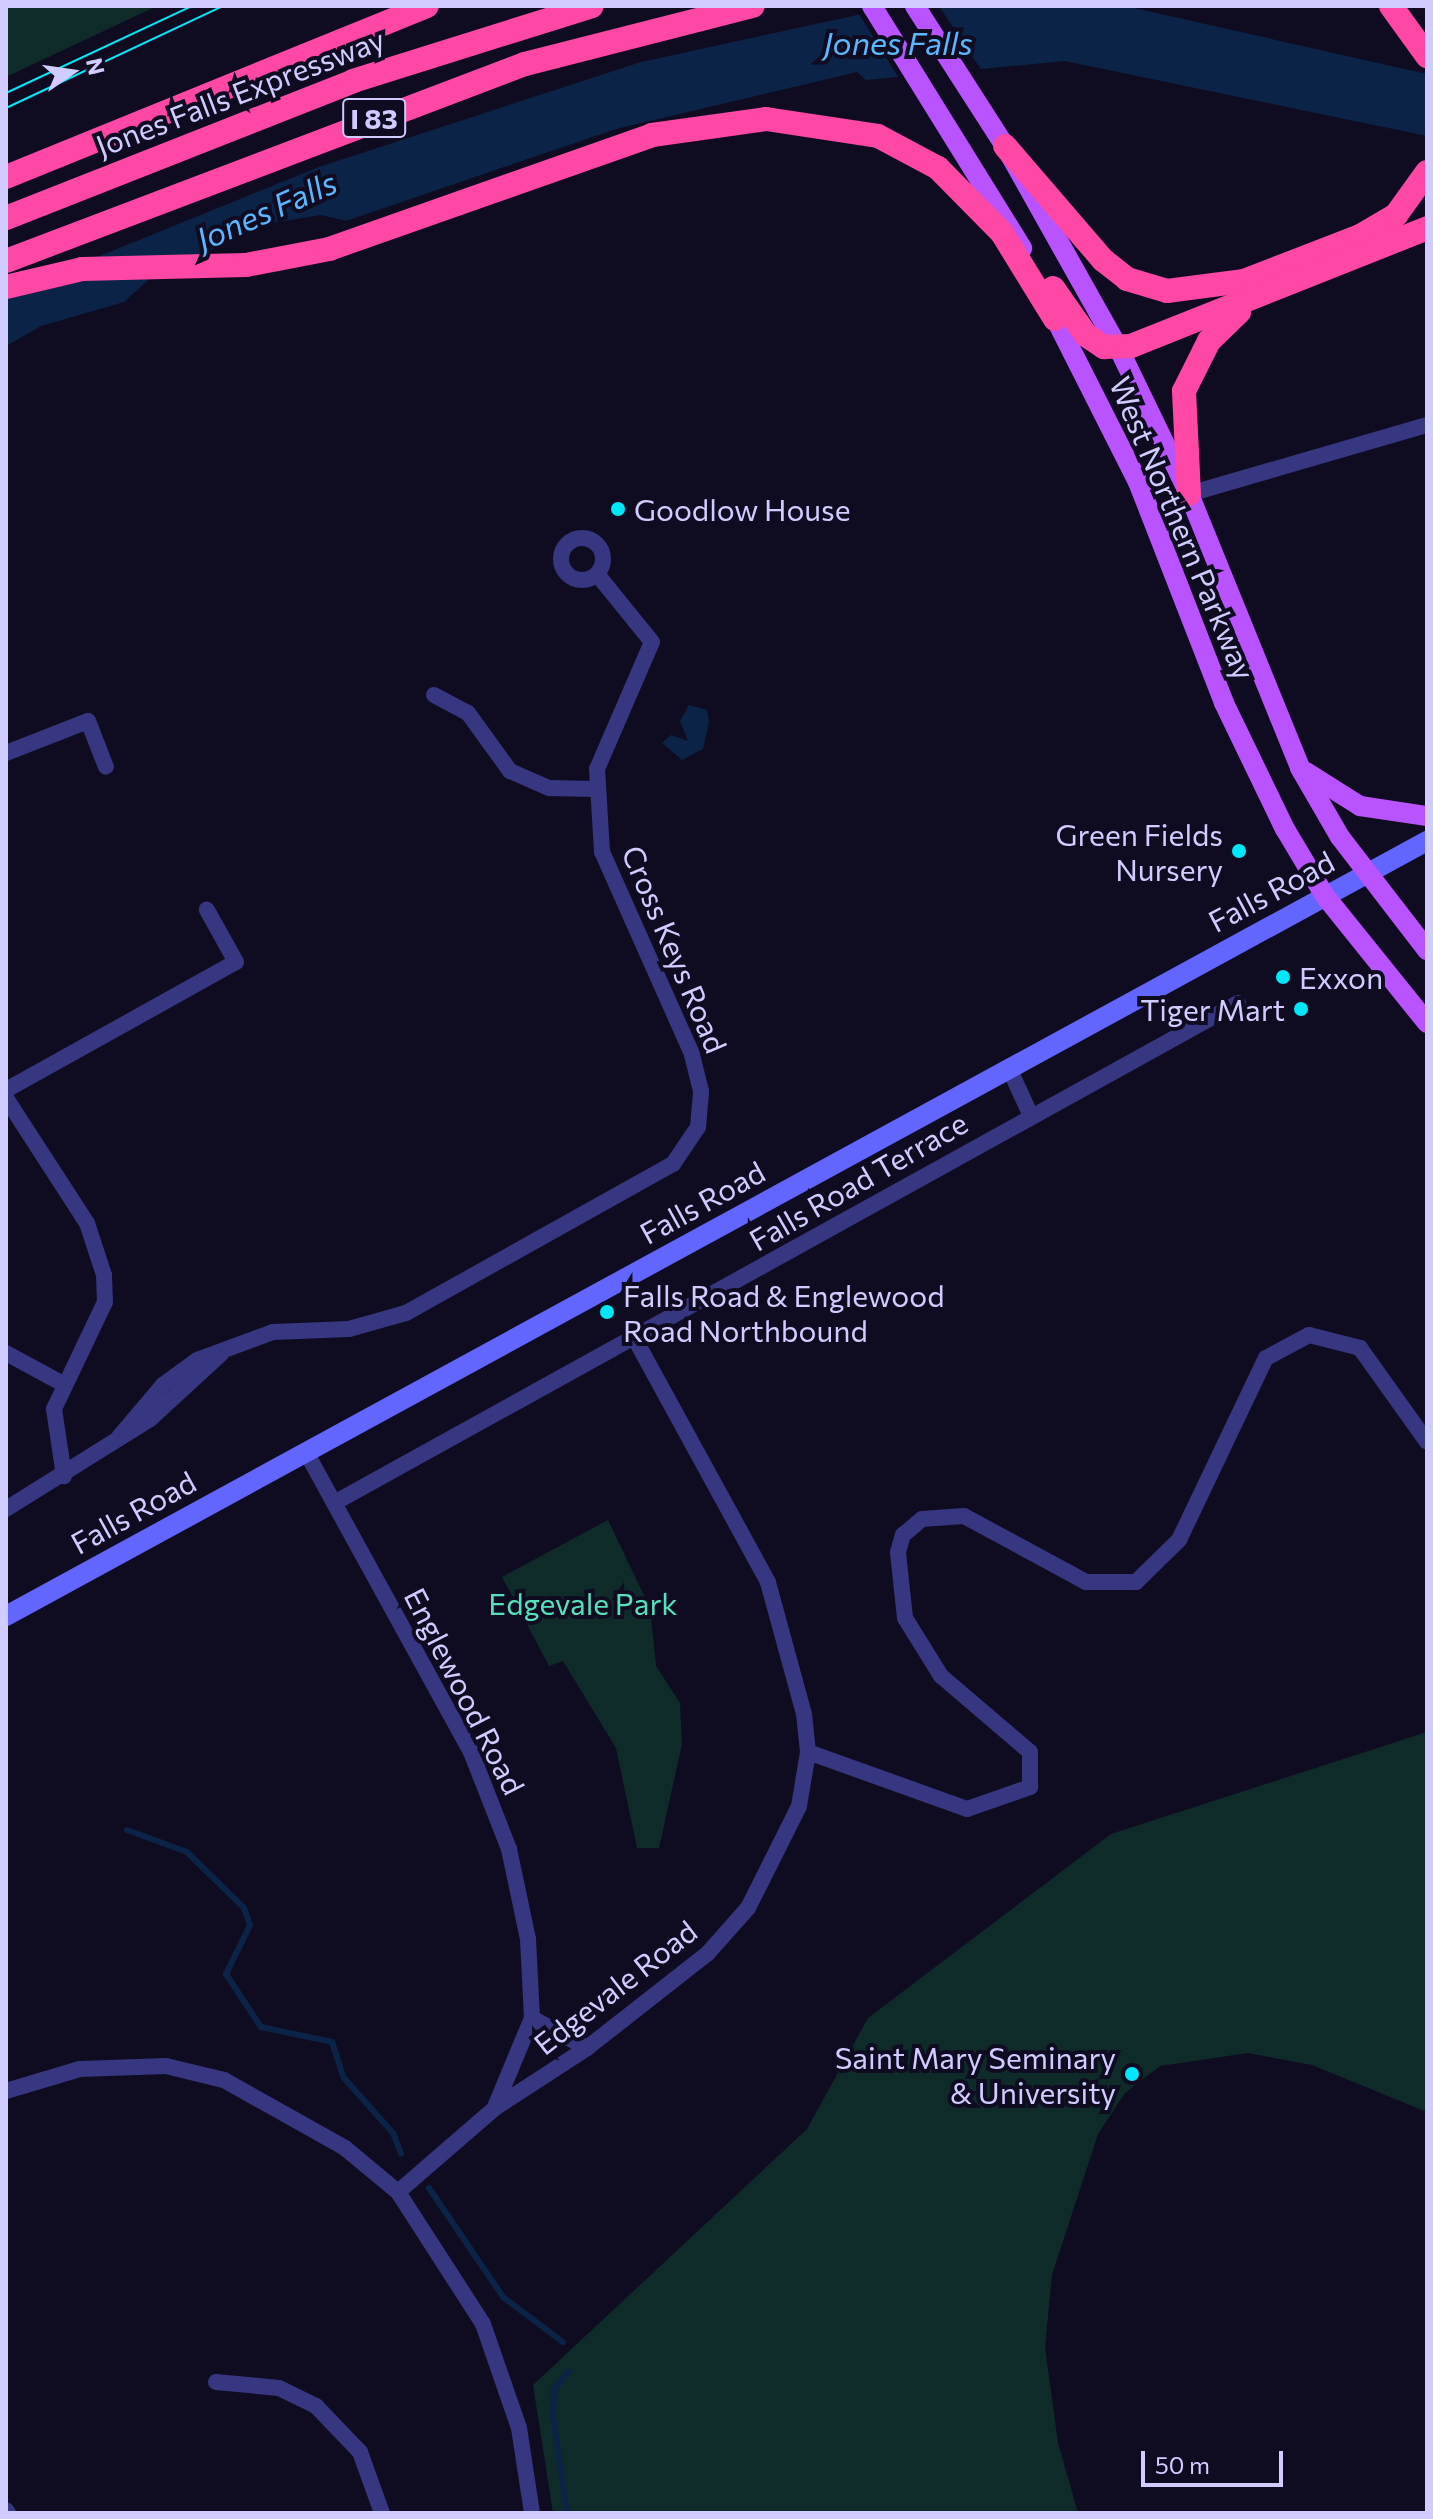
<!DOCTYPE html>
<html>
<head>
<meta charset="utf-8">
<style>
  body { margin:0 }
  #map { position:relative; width:1433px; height:2519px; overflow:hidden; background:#0f0c21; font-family:Commissioner,sans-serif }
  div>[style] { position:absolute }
  .green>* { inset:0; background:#0f2b29 }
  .water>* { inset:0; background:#0b2346 }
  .pier>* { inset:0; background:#0f0c21 }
  .stream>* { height:6px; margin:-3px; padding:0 3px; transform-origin:3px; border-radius:3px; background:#0b2346 }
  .street>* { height:16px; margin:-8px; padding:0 8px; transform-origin:8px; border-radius:8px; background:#363681 }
  .street>.ring { margin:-8px; padding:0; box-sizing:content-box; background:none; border:16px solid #363681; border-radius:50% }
  .secondary>* { height:20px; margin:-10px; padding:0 10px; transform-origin:10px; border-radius:10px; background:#6365ff }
  .primary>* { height:20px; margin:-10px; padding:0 10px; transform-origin:10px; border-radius:10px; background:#b953ff }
  .highway>* { height:24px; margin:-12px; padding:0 12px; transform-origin:12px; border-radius:12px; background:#ff47a5 }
  .tram>* { height:2px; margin:-1px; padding:0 1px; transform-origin:1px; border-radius:1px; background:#00e7f7 }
  .dots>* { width:22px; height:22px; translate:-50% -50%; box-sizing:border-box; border:4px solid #0f0c21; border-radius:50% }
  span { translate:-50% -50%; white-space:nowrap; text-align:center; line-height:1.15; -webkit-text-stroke:8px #0f0c21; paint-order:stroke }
  .shield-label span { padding:2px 6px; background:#0f0c21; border:2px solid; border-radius:6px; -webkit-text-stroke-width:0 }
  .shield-label { font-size:28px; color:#d0ccff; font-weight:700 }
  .street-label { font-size:30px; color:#d0ccff }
  .poi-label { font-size:30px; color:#d0ccff }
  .left { translate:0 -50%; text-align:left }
  .right { translate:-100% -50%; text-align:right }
  .park-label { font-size:30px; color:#55e2ba }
  .water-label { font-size:32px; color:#5ab8ff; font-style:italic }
  .frame { position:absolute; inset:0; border:8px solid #d0ccff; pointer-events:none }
  .north { position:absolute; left:32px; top:32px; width:80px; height:80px; -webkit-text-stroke:6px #0f0c21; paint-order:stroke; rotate:77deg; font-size:22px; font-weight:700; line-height:32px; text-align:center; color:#d0ccff }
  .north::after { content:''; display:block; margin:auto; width:28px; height:36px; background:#d0ccff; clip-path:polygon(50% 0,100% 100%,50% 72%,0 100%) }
  .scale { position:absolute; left:1141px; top:2451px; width:142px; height:36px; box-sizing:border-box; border:4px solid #d0ccff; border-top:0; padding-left:10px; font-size:24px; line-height:28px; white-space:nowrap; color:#d0ccff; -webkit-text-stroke:6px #0f0c21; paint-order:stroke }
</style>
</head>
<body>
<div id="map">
  <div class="green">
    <i style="clip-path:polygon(6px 6px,157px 6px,6px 77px)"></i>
    <i style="clip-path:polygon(608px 1520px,650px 1608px,656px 1666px,680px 1703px,682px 1744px,659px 1848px,637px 1848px,616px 1748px,563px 1661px,549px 1666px,502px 1577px)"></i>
    <i style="clip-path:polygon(1427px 1732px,1427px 2112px,1312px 2065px,1248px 2053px,1160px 2066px,1125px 2093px,1098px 2134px,1052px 2275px,1045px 2347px,1058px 2443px,1078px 2513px,553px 2513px,533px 2385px,807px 2129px,868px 2018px,1111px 1834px)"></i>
  </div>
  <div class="water">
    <i style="clip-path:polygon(898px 6px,1125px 6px,1427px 74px,1427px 136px,1065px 61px,866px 80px,857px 72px,616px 129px,346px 221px,321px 215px,266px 224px,148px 280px,124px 302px,41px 326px,6px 346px,6px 294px,319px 167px,641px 62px)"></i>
    <i style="clip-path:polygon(689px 705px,707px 710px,709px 722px,703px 749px,682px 760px,662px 743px,671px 735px,688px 741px,680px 721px)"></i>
  </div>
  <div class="pier">
    <i style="clip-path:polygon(879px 6px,939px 6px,982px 71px,900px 80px,857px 11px)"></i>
  </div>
  <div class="stream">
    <i style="left:127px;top:1830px;width:64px;rotate:20.1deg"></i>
    <i style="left:187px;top:1852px;width:80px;rotate:44.5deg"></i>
    <i style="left:244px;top:1908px;width:18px;rotate:71deg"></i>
    <i style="left:250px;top:1925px;width:55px;rotate:116.1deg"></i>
    <i style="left:226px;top:1974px;width:64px;rotate:56.6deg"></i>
    <i style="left:261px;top:2027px;width:73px;rotate:11.9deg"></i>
    <i style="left:332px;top:2042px;width:38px;rotate:72deg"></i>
    <i style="left:344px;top:2078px;width:74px;rotate:48.3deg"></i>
    <i style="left:393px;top:2133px;width:22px;rotate:69deg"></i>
    <i style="left:429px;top:2188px;width:132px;rotate:55.8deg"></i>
    <i style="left:503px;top:2297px;width:75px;rotate:36.9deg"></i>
    <i style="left:567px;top:2513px;width:97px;rotate:-98.3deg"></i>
    <i style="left:553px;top:2417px;width:28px;rotate:-88deg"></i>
    <i style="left:554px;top:2389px;width:23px;rotate:-50deg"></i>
  </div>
  <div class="street">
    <i class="ring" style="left:561px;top:538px;width:26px;height:26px"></i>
    <i style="left:1169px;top:551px;width:41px;rotate:-85.8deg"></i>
    <i style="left:1172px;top:510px;width:23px;rotate:-43deg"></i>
    <i style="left:1189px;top:494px;width:248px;rotate:-16.2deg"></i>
    <i style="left:434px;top:695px;width:38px;rotate:28deg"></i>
    <i style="left:468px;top:713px;width:72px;rotate:54.1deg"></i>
    <i style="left:510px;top:771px;width:43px;rotate:23.6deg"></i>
    <i style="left:549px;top:788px;width:46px;rotate:1.2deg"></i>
    <i style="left:6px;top:753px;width:88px;rotate:-21.3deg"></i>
    <i style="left:88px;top:721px;width:49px;rotate:68.6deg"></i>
    <i style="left:1009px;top:1068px;width:53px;rotate:65.4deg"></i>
    <i style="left:6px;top:1090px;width:263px;rotate:-29.1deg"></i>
    <i style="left:236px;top:962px;width:60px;rotate:-119.1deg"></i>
    <i style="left:6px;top:1098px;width:149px;rotate:57.1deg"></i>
    <i style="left:87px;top:1223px;width:55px;rotate:71.9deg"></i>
    <i style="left:104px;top:1275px;width:27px;rotate:88deg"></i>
    <i style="left:105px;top:1302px;width:119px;rotate:115.5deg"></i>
    <i style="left:54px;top:1409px;width:68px;rotate:81.5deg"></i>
    <i style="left:6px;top:1353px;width:65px;rotate:28.5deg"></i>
    <i style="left:119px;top:1437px;width:68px;rotate:-49.8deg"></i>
    <i style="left:163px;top:1385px;width:42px;rotate:-36.3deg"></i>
    <i style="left:197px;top:1360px;width:81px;rotate:-20.2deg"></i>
    <i style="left:273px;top:1332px;width:76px;rotate:-2.3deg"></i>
    <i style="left:349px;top:1329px;width:59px;rotate:-15.7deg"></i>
    <i style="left:406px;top:1313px;width:306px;rotate:-29.2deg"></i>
    <i style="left:673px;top:1164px;width:45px;rotate:-56deg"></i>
    <i style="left:698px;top:1127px;width:36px;rotate:-85deg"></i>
    <i style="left:701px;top:1091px;width:38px;rotate:-104deg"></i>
    <i style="left:692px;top:1054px;width:221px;rotate:-114deg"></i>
    <i style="left:602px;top:852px;width:83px;rotate:-93.4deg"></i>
    <i style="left:597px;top:769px;width:138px;rotate:-66.6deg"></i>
    <i style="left:652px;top:642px;width:87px;rotate:-129deg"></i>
    <i style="left:306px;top:1452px;width:342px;rotate:61.2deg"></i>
    <i style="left:471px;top:1752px;width:104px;rotate:68.6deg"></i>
    <i style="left:509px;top:1849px;width:92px;rotate:78.1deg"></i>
    <i style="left:528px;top:1939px;width:79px;rotate:87.1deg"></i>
    <i style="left:532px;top:2018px;width:96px;rotate:112.6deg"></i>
    <i style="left:334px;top:1503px;width:1033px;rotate:-28.95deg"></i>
    <i style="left:6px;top:1509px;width:170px;rotate:-32deg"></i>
    <i style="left:150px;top:1419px;width:96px;rotate:-42.5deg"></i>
    <i style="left:808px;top:1752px;width:169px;rotate:19.7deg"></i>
    <i style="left:967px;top:1809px;width:67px;rotate:-19.2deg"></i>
    <i style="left:1030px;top:1787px;width:35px;rotate:-90deg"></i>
    <i style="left:1030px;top:1752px;width:117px;rotate:-139.5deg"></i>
    <i style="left:941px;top:1676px;width:68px;rotate:-121.8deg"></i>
    <i style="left:905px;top:1618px;width:66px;rotate:-96.1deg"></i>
    <i style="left:898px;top:1552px;width:18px;rotate:-74deg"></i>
    <i style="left:903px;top:1535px;width:25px;rotate:-40deg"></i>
    <i style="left:922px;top:1519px;width:42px;rotate:-4.1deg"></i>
    <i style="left:964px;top:1516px;width:139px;rotate:28.4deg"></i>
    <i style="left:1086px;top:1582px;width:50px"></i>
    <i style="left:1136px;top:1582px;width:60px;rotate:-44.3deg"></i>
    <i style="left:1179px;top:1540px;width:202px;rotate:-64.5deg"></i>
    <i style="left:1266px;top:1358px;width:49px;rotate:-28.1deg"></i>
    <i style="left:1309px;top:1335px;width:53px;rotate:14.3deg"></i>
    <i style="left:1360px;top:1348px;width:115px;rotate:54.5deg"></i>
    <i style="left:532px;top:2018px;width:63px;rotate:28.6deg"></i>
    <i style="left:6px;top:2091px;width:77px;rotate:-16.6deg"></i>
    <i style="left:80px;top:2069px;width:86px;rotate:-2deg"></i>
    <i style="left:166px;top:2066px;width:60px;rotate:13.6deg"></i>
    <i style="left:224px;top:2080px;width:139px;rotate:29.3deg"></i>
    <i style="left:345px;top:2148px;width:69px;rotate:39.7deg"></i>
    <i style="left:398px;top:2192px;width:157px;rotate:57.2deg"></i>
    <i style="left:483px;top:2324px;width:110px;rotate:70.9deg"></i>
    <i style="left:519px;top:2428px;width:86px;rotate:81.3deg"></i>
    <i style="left:398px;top:2192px;width:128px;rotate:-40.9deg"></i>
    <i style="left:495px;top:2108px;width:110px;rotate:-33.1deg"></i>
    <i style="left:587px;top:2048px;width:154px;rotate:-38.1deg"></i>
    <i style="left:708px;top:1953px;width:60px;rotate:-48.4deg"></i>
    <i style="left:748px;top:1908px;width:114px;rotate:-63.4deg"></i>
    <i style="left:799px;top:1806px;width:55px;rotate:-80.5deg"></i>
    <i style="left:808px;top:1752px;width:38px;rotate:-96deg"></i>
    <i style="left:804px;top:1714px;width:137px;rotate:-105.3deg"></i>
    <i style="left:768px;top:1582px;width:279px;rotate:-118.7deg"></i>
    <i style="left:216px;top:2382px;width:63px;rotate:5.4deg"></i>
    <i style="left:279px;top:2388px;width:41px;rotate:25.9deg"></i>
    <i style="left:316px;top:2406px;width:64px;rotate:46.3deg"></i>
    <i style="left:360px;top:2452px;width:65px;rotate:70.2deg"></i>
    <i style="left:6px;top:2510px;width:4px;rotate:56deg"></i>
  </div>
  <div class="secondary">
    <i style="left:6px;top:1616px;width:1619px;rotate:-28.61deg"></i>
  </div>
  <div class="primary">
    <i style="left:872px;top:6px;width:285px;rotate:58.2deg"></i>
    <i style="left:915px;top:6px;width:166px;rotate:57.3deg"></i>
    <i style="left:1005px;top:146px;width:231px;rotate:60.7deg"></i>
    <i style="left:1118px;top:347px;width:163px;rotate:64.2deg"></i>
    <i style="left:1189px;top:494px;width:296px;rotate:67.9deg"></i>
    <i style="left:1300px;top:768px;width:80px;rotate:59.9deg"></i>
    <i style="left:1340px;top:837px;width:143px;rotate:52.4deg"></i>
    <i style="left:1049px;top:306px;width:197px;rotate:63.2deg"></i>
    <i style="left:1138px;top:482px;width:237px;rotate:68.7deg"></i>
    <i style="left:1224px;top:703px;width:140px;rotate:64.2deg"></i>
    <i style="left:1285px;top:829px;width:78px;rotate:59.2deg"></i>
    <i style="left:1325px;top:896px;width:163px;rotate:51.2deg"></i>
    <i style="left:1306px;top:772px;width:64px;rotate:32.2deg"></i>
    <i style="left:1360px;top:806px;width:68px;rotate:8.5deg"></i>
  </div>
  <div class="highway">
    <i style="left:1391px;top:6px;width:62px;rotate:54.2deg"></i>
    <i style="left:1005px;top:146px;width:150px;rotate:49.3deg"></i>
    <i style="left:1103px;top:260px;width:31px;rotate:38deg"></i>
    <i style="left:1127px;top:279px;width:42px;rotate:16.7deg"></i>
    <i style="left:1167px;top:291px;width:78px;rotate:-7.4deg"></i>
    <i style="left:1244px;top:281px;width:124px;rotate:-21.2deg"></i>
    <i style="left:1360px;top:236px;width:42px;rotate:-30.3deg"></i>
    <i style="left:1396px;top:215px;width:53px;rotate:-54.2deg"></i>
    <i style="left:6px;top:177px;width:454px;rotate:-22.1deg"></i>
    <i style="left:6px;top:218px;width:373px;rotate:-21.5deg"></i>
    <i style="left:353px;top:81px;width:250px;rotate:-17.4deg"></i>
    <i style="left:6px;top:261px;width:555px;rotate:-20.79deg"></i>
    <i style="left:525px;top:64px;width:235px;rotate:-14.3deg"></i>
    <i style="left:6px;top:287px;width:78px;rotate:-13.3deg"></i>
    <i style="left:82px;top:269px;width:164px;rotate:-1.4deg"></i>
    <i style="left:246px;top:265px;width:85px;rotate:-10.9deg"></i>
    <i style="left:329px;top:249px;width:343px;rotate:-19.4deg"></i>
    <i style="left:652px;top:135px;width:115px;rotate:-8deg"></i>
    <i style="left:766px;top:119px;width:113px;rotate:8.6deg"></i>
    <i style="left:878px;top:136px;width:68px;rotate:28.1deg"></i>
    <i style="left:938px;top:168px;width:91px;rotate:45.4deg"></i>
    <i style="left:1002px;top:233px;width:101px;rotate:58.4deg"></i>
    <i style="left:1053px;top:288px;width:57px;rotate:54.9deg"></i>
    <i style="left:1086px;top:335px;width:22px;rotate:34deg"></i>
    <i style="left:1104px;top:347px;width:27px;rotate:-2deg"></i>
    <i style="left:1131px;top:346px;width:319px;rotate:-21.7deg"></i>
    <i style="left:1189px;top:494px;width:103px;rotate:-92.8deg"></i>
    <i style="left:1184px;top:391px;width:56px;rotate:-63.4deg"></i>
    <i style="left:1209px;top:341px;width:42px;rotate:-44deg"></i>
  </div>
  <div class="tram">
    <i style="left:6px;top:93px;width:205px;rotate:-25.1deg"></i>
    <i style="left:6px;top:108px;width:240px;rotate:-25.2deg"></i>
  </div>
  <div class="dots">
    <i style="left:618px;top:509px;background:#00e7f7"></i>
    <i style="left:1239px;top:851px;background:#00e7f7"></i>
    <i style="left:1283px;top:977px;background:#00e7f7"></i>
    <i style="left:1301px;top:1009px;background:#00e7f7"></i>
    <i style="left:607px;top:1312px;background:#00e7f7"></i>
    <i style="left:1132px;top:2074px;background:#00e7f7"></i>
  </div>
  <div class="shield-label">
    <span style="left:374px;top:118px">I 83</span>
  </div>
  <div class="street-label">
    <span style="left:240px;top:92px;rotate:-21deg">Jones Falls Expressway</span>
    <span style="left:1183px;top:528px;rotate:67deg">West Northern Parkway</span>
    <span style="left:1271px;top:891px;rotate:-28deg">Falls Road</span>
    <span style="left:675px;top:949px;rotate:67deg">Cross Keys Road</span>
    <span style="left:858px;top:1181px;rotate:-30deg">Falls Road Terrace</span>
    <span style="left:702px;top:1202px;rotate:-29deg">Falls Road</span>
    <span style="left:133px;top:1512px;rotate:-29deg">Falls Road</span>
    <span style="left:465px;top:1691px;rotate:63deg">Englewood Road</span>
    <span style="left:615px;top:1987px;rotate:-38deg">Edgevale Road</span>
  </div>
  <div class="poi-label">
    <span class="left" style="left:634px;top:509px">Goodlow House</span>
    <span class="right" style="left:1223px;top:851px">Green Fields<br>Nursery</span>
    <span class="left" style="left:1299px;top:977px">Exxon</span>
    <span class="right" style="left:1285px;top:1009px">Tiger Mart</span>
    <span class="left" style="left:623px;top:1312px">Falls Road &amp; Englewood<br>Road Northbound</span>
    <span class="right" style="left:1116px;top:2074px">Saint Mary Seminary<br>&amp; University</span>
  </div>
  <div class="park-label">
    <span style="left:583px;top:1603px">Edgevale Park</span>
  </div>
  <div class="water-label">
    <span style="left:898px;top:42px">Jones Falls</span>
    <span style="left:266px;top:210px;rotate:-24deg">Jones Falls</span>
  </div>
  <div class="frame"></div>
  <div class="north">N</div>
  <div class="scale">50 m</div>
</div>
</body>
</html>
